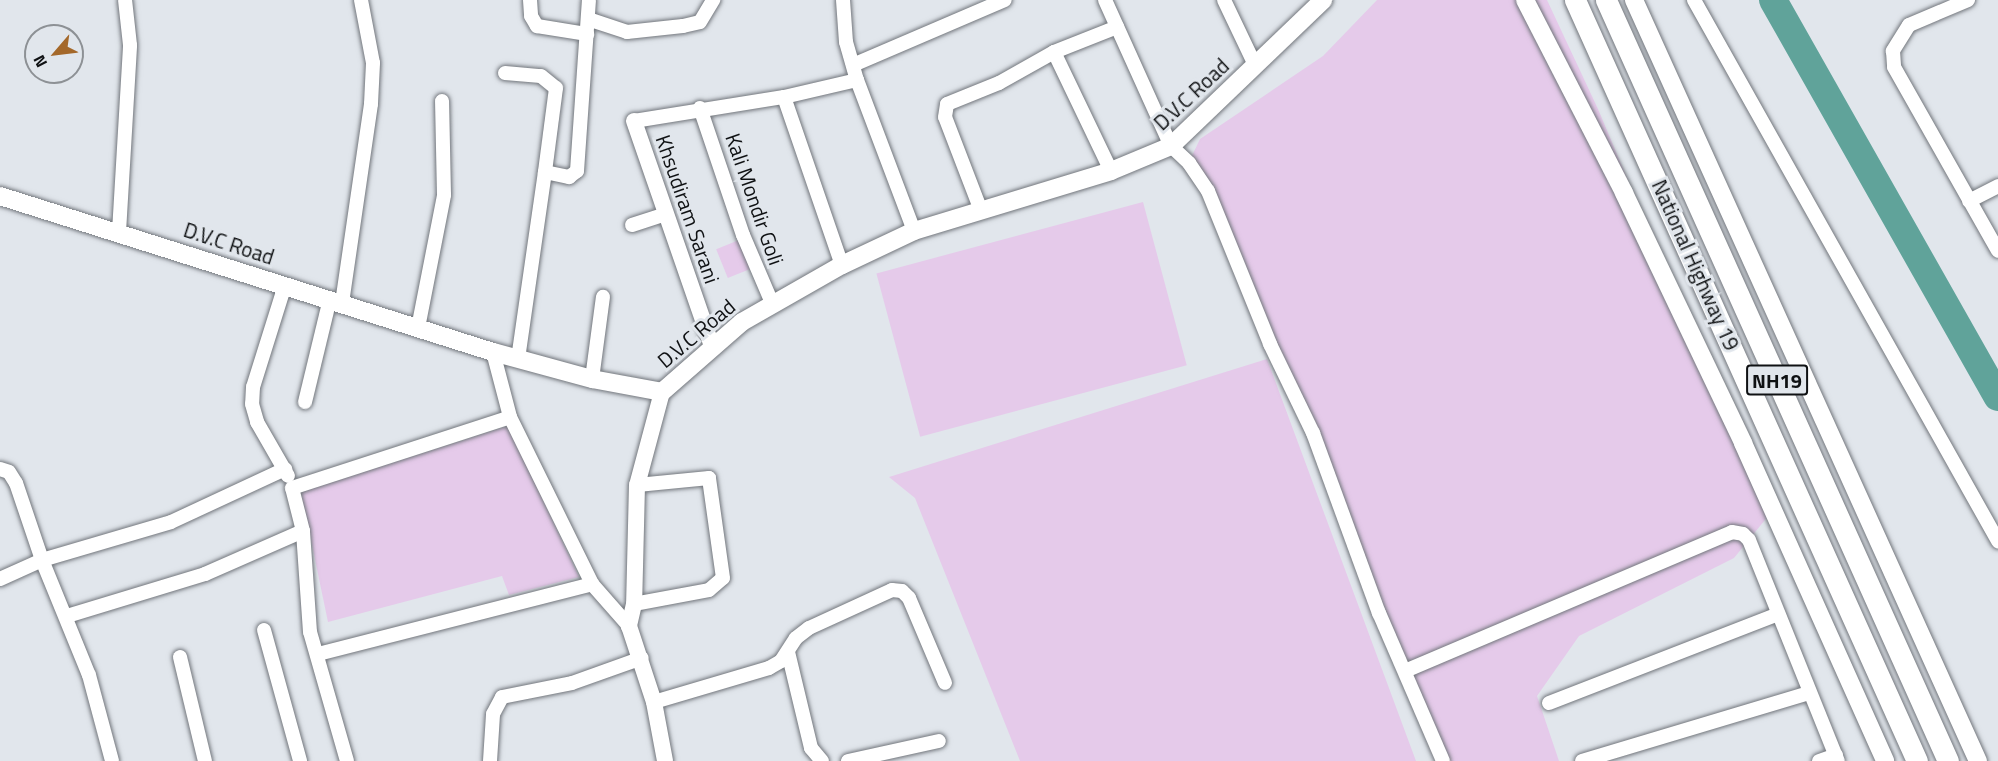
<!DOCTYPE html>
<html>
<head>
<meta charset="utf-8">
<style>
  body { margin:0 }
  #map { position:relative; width:1998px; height:761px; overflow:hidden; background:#e1e6ec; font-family:"Titillium Web",sans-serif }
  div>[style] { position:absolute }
  .green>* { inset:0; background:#e5caea; transform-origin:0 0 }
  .river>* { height:28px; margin:-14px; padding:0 14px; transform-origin:14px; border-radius:14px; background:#60a39a }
  .roads { filter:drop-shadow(0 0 2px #72767c) drop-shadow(0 0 2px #72767c) }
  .minor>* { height:14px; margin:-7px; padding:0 7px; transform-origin:7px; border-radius:7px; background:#fff }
  .tertiary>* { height:16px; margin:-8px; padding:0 8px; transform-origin:8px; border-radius:8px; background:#fff }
  .secondary>* { height:18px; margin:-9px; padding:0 9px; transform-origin:9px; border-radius:9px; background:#fff }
  .trunk>* { height:21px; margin:-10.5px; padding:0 10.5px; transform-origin:10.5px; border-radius:10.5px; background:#fff }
  span { translate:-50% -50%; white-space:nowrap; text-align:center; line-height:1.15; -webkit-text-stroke:6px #e1e6ec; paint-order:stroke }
  .shield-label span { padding:2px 4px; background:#e1e6ec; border:2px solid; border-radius:4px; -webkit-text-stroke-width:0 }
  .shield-label { font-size:20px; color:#0f1113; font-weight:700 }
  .street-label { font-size:21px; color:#0f1113 }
  .north { position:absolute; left:24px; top:24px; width:60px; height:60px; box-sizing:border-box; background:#e1e6ec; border:2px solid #8d9195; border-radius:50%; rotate:242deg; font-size:16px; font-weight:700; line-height:24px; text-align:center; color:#0f1113 }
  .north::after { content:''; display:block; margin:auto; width:21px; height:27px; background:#a4682a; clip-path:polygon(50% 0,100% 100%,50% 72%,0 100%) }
</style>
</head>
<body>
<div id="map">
  <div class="green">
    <i style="clip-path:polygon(1377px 0,1547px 0,1598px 109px,1769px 515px,1734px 558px,1579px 636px,1537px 696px,1559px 761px,1443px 761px,1317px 430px,1189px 162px,1200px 139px,1323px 56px)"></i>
    <i style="left:1143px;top:202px;width:169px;height:276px;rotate:75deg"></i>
    <i style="left:744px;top:238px;width:31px;height:30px;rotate:68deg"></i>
    <i style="clip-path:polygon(1267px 359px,1416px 761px,1020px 761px,915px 498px,889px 477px)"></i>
    <i style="clip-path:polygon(508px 426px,579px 577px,509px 595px,502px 576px,328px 622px,301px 492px)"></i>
  </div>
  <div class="river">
    <i style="left:1773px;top:0;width:456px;rotate:60.5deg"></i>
  </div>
  <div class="roads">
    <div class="minor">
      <i style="left:530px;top:0;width:16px;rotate:86deg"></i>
      <i style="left:531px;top:16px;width:12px;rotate:59deg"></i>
      <i style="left:537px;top:26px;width:51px;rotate:9.1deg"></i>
      <i style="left:843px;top:0;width:42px;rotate:85.9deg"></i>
      <i style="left:846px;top:42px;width:40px;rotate:74deg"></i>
      <i style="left:857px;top:80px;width:161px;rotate:69.3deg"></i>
      <i style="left:1105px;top:0;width:160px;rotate:65.7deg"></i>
      <i style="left:1171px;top:146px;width:25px;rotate:43deg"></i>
      <i style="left:1189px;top:163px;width:34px;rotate:56deg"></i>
      <i style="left:1208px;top:191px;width:165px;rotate:67.9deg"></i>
      <i style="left:1270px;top:344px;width:99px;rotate:64.2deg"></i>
      <i style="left:1313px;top:433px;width:192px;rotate:69.9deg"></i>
      <i style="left:1379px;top:613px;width:161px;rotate:66.6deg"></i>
      <i style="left:1224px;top:0;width:72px;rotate:64.5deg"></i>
      <i style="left:1694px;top:0;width:621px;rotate:60.67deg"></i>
      <i style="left:1968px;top:0;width:64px;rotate:157deg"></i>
      <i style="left:1909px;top:25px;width:31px;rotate:122deg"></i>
      <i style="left:1893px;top:51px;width:16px;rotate:86deg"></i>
      <i style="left:1894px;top:67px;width:211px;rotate:60.5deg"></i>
      <i style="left:588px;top:19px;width:41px;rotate:18.4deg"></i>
      <i style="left:627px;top:32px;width:56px;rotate:-6.1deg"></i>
      <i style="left:683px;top:26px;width:17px;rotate:-13deg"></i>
      <i style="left:700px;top:22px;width:26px;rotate:-59deg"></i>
      <i style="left:1054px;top:52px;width:132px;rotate:64.4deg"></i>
      <i style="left:853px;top:65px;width:165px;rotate:-23.2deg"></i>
      <i style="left:505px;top:73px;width:36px;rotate:5deg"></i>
      <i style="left:541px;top:76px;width:19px;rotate:39deg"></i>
      <i style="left:556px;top:88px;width:85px;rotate:97.5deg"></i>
      <i style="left:784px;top:97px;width:178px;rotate:71deg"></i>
      <i style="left:700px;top:108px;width:134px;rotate:71.3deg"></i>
      <i style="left:743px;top:235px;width:74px;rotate:66.9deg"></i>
      <i style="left:634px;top:121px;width:152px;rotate:-9.1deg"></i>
      <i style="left:784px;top:97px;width:75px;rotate:-13.1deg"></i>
      <i style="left:1969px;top:201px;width:33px;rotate:-27deg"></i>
      <i style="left:980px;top:208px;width:97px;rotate:-111deg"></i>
      <i style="left:945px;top:117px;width:13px;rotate:-81deg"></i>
      <i style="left:947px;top:104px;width:56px;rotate:-22deg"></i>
      <i style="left:999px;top:83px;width:63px;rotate:-29.4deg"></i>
      <i style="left:1054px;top:52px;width:68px;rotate:-21.6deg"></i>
      <i style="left:632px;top:225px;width:36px;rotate:-18deg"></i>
      <i style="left:119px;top:232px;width:187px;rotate:-86.6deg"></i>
      <i style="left:130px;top:45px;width:45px;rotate:-96.3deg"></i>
      <i style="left:285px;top:285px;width:107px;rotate:107.4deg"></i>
      <i style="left:253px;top:387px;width:17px;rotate:93deg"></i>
      <i style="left:252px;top:404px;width:19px;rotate:74deg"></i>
      <i style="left:257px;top:422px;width:62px;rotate:60.1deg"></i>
      <i style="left:342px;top:303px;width:201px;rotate:-81.7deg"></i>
      <i style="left:371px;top:104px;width:41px;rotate:-87.2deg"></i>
      <i style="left:373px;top:63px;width:64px;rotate:-100.8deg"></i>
      <i style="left:418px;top:328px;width:136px;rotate:-78.9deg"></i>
      <i style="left:444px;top:195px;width:94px;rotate:-91.2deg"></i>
      <i style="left:493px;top:352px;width:67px;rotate:75.3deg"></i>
      <i style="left:510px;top:417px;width:186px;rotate:63.8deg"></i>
      <i style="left:592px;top:584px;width:56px;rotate:48.6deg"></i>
      <i style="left:518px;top:359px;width:189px;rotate:-81.8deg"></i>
      <i style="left:545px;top:172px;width:25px;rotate:12deg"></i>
      <i style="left:569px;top:177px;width:10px;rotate:-37deg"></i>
      <i style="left:577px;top:171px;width:171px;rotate:-86deg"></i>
      <i style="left:592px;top:379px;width:83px;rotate:-82.4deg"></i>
      <i style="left:305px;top:402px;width:106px;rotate:-76.4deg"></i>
      <i style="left:0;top:469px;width:9px;rotate:18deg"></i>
      <i style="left:9px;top:472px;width:13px;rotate:58deg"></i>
      <i style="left:16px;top:483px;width:81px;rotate:71.3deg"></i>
      <i style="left:42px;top:560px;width:124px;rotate:67.8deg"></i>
      <i style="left:89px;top:675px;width:89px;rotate:75deg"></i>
      <i style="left:0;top:579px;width:46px;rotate:-24.3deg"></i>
      <i style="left:42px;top:560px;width:134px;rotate:-16.4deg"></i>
      <i style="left:171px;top:522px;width:126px;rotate:-24.9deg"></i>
      <i style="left:634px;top:604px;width:76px;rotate:-10.6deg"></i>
      <i style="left:709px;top:590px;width:18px;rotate:-41deg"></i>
      <i style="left:723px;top:578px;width:101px;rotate:-98deg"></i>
      <i style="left:709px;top:478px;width:72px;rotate:174.4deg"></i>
      <i style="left:67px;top:616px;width:144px;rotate:-16.9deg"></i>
      <i style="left:205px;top:574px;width:107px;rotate:-23.7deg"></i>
      <i style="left:264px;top:630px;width:136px;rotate:74.6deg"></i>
      <i style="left:788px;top:652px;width:99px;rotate:76.5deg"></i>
      <i style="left:811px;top:748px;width:17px;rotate:50deg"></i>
      <i style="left:318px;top:654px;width:283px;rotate:-14.3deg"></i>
      <i style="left:180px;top:657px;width:107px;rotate:76.5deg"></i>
      <i style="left:1405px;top:671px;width:355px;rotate:-23deg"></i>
      <i style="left:1732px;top:532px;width:11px;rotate:10deg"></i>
      <i style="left:1743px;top:534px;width:8px;rotate:45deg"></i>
      <i style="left:1749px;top:540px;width:238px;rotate:68.1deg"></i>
      <i style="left:654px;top:702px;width:120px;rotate:-16.5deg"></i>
      <i style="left:769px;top:668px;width:14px;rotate:-30deg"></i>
      <i style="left:781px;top:661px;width:27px;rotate:-57deg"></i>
      <i style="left:796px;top:638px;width:16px;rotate:-38deg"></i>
      <i style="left:809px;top:628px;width:91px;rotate:-24.6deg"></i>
      <i style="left:892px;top:590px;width:10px;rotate:6deg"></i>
      <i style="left:902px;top:591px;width:10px;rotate:45deg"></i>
      <i style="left:909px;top:598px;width:92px;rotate:67deg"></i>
      <i style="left:1549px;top:703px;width:246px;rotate:-21.2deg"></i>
      <i style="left:347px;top:761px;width:134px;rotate:-106deg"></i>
      <i style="left:310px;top:632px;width:101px;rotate:-94deg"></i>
      <i style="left:303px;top:531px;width:44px;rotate:-104.3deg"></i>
      <i style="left:292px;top:488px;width:229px;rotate:-18deg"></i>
      <i style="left:490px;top:761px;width:47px;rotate:-86.3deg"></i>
      <i style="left:493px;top:714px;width:19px;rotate:-62deg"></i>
      <i style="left:502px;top:697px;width:71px;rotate:-11.3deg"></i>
      <i style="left:572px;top:683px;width:74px;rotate:-19.7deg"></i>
      <i style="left:848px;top:761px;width:93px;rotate:-12.4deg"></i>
      <i style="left:1582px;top:761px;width:236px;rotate:-16.7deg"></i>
      <i style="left:1819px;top:761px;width:18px;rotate:-19deg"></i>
    </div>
    <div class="tertiary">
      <i style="left:634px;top:121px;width:238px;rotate:70.9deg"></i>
      <i style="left:662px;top:392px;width:96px;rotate:105deg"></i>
      <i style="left:637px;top:485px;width:119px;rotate:91.4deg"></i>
      <i style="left:634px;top:604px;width:23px;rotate:103deg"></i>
      <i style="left:629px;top:626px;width:80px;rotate:71.8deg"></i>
      <i style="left:654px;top:702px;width:60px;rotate:79.4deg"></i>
    </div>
    <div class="secondary">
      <i style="left:1525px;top:0;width:217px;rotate:62.8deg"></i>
      <i style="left:1624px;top:193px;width:277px;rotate:64.5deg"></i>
      <i style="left:1743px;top:443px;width:348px;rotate:65.9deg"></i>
      <i style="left:1634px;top:0;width:835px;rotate:65.68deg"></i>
      <i style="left:0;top:196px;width:517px;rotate:17.56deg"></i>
      <i style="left:493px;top:352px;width:103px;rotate:15.3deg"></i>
      <i style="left:592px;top:379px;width:71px;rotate:10.5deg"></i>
      <i style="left:662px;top:392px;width:106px;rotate:-41.2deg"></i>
      <i style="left:742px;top:322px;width:115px;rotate:-29.7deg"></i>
      <i style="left:842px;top:265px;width:80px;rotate:-25.3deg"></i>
      <i style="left:914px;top:231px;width:206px;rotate:-16.9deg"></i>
      <i style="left:1111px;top:171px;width:65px;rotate:-22.6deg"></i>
      <i style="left:1171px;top:146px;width:211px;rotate:-43.8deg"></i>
    </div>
    <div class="trunk">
      <i style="left:1575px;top:0;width:834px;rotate:65.8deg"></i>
      <i style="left:1606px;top:0;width:834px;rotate:65.8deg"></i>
    </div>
  </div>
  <div class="shield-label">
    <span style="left:1777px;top:380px">NH19</span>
  </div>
  <div class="street-label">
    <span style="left:1191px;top:94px;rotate:-43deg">D.V.C Road</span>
    <span style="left:755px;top:199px;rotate:71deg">Kali Mondir Goli</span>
    <span style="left:688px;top:209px;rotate:71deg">Khsudiram Sarani</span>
    <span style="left:229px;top:243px;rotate:18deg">D.V.C Road</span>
    <span style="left:1696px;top:265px;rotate:66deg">National Highway 19</span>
    <span style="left:696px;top:333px;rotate:-40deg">D.V.C Road</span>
  </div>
  <div class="north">N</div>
</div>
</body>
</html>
